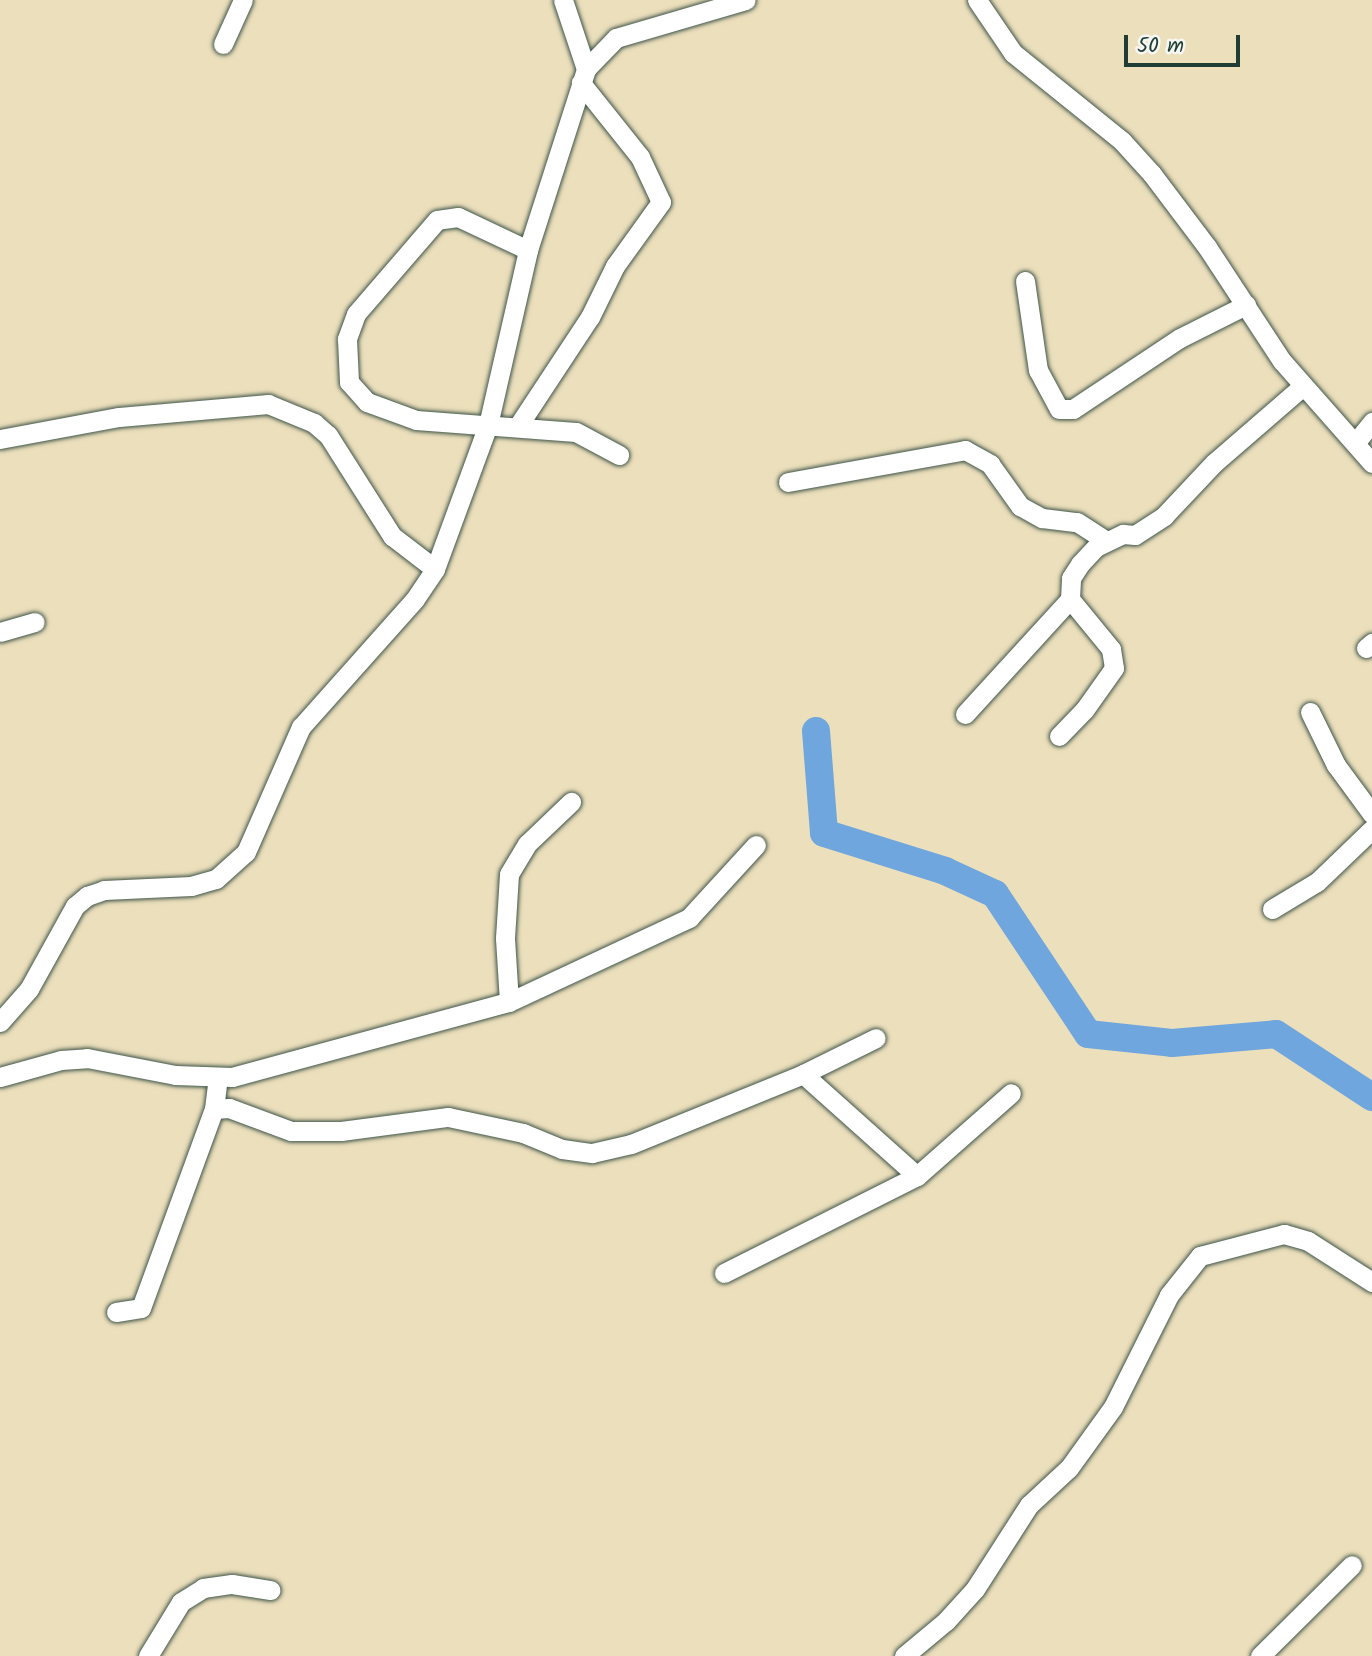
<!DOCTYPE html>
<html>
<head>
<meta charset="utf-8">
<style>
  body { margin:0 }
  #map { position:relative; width:1372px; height:1656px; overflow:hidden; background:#ecdfbc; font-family:Kalam,sans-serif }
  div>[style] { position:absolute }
  .river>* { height:28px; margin:-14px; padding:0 14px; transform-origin:14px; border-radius:14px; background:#70a6de }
  .roads { filter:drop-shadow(0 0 2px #3e5548) drop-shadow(0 0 2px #3e5548) }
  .minor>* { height:19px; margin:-9.5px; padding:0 9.5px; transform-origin:9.5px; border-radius:9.5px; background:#fff }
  span { translate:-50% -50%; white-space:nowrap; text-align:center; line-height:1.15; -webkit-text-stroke:5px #f6f6f2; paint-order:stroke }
  .scale { position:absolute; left:1124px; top:35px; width:116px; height:32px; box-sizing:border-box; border:4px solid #1f3d34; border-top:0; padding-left:9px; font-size:21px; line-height:24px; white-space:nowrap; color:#1f3d34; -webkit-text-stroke:5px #f6f6f2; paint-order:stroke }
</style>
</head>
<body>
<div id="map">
  <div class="river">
    <i style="left:816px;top:731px;width:102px;rotate:85.5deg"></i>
    <i style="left:824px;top:833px;width:127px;rotate:17.4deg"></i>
    <i style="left:945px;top:871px;width:55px;rotate:24.7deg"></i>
    <i style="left:995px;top:894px;width:168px;rotate:56.4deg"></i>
    <i style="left:1088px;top:1034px;width:84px;rotate:6.1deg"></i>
    <i style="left:1172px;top:1043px;width:104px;rotate:-4.9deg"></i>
    <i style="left:1276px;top:1034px;width:115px;rotate:33.3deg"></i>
  </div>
  <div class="roads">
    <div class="minor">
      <i style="left:563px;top:0;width:73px;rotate:71.6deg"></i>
      <i style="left:977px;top:0;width:64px;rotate:55.8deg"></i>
      <i style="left:1013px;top:53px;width:140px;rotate:38.9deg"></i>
      <i style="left:1122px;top:141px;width:45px;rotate:47.7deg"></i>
      <i style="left:1152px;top:174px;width:91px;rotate:53deg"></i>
      <i style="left:1207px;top:247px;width:136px;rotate:56.7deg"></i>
      <i style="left:1282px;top:361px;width:136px;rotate:48.6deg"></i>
      <i style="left:223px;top:44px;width:48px;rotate:-65.6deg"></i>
      <i style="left:528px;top:250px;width:77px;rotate:-154.8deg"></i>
      <i style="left:458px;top:217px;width:21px;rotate:172deg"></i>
      <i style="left:437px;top:220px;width:124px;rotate:130.8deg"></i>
      <i style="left:356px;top:314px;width:27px;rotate:110deg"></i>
      <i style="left:347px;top:339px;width:43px;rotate:87.3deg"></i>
      <i style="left:349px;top:382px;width:27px;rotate:48deg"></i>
      <i style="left:367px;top:402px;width:52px;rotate:20.2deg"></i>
      <i style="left:416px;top:420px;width:160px;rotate:4.3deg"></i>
      <i style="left:576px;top:432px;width:49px;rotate:28.1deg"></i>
      <i style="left:1025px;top:281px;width:90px;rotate:81.7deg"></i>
      <i style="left:1038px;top:370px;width:44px;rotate:61.7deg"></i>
      <i style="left:1059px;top:409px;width:14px"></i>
      <i style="left:1073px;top:409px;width:128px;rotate:-33.6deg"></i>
      <i style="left:1180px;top:338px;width:74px;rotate:-26.6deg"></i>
      <i style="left:518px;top:426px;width:131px;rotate:-56.6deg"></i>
      <i style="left:590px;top:317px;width:57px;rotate:-63.9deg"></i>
      <i style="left:615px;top:266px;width:79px;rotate:-54.3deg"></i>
      <i style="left:661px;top:202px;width:50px;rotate:-115deg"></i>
      <i style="left:640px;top:157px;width:95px;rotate:-128.6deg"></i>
      <i style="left:0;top:439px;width:121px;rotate:-10.5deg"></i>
      <i style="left:119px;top:417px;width:150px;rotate:-5deg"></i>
      <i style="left:268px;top:404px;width:50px;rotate:22.4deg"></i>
      <i style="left:314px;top:423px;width:18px;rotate:41deg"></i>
      <i style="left:328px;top:435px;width:120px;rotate:57.6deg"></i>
      <i style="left:392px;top:536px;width:54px;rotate:37.5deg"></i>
      <i style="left:1356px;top:442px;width:26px;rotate:-51deg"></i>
      <i style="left:788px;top:482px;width:180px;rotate:-10.2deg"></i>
      <i style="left:965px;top:450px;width:29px;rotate:29deg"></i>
      <i style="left:990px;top:464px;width:52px;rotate:54.5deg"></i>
      <i style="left:1020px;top:506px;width:25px;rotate:29deg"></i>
      <i style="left:1042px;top:518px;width:35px;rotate:7deg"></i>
      <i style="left:1077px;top:522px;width:35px;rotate:33deg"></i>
      <i style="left:0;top:632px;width:36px;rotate:-16deg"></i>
      <i style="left:1366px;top:648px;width:8px;rotate:-40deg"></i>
      <i style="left:1310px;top:712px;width:59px;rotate:63.9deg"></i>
      <i style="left:1336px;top:765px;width:61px;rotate:53.7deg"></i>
      <i style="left:965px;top:714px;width:156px;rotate:-47.6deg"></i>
      <i style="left:1059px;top:736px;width:37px;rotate:-46deg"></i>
      <i style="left:1085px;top:709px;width:50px;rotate:-54.7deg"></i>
      <i style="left:1114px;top:668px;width:19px;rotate:-99deg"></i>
      <i style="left:1111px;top:649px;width:65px;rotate:-129.4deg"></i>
      <i style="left:1070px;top:599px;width:21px;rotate:-87deg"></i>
      <i style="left:1071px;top:578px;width:17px;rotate:-57deg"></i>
      <i style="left:1080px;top:564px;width:23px;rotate:-47deg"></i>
      <i style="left:1096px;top:547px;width:30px;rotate:-26deg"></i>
      <i style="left:1123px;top:534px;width:12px;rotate:5deg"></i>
      <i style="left:1135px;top:535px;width:35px;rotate:-33deg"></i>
      <i style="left:1164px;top:516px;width:73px;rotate:-46.7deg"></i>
      <i style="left:1214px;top:463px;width:118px;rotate:-40.9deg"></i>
      <i style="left:1272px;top:909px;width:52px;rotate:-31deg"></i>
      <i style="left:1317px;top:882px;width:76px;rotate:-43.9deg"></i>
      <i style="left:509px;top:1002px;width:64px;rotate:-93.6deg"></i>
      <i style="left:505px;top:938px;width:64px;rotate:-86.4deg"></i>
      <i style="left:509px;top:874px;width:35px;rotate:-59deg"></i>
      <i style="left:527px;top:844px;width:61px;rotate:-43.7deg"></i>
      <i style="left:0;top:1022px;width:44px;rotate:-48.7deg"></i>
      <i style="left:29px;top:989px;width:95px;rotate:-61deg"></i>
      <i style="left:75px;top:906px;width:16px;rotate:-40deg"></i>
      <i style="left:87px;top:896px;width:18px;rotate:-19deg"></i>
      <i style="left:104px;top:890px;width:87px;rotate:-2.6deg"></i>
      <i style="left:191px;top:886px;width:26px;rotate:-16deg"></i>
      <i style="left:216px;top:879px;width:40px;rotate:-42deg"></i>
      <i style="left:246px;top:852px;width:137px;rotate:-66.3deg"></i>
      <i style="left:301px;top:727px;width:171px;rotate:-48.3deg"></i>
      <i style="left:415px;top:599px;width:36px;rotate:-56deg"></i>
      <i style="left:435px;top:569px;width:153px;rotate:-69.8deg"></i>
      <i style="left:488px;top:425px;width:180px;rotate:-77.1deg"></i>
      <i style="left:528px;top:250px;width:190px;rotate:-72.2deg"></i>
      <i style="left:586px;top:69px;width:43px;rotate:-45.9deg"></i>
      <i style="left:616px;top:38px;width:135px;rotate:-16.3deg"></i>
      <i style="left:803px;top:1074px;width:153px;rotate:41.8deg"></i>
      <i style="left:917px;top:1176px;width:125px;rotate:-41.4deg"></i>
      <i style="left:0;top:1077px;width:63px;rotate:-15.6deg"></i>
      <i style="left:61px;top:1060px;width:26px;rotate:-4deg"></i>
      <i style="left:87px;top:1058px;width:90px;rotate:10.9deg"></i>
      <i style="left:175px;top:1075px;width:57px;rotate:2deg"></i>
      <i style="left:232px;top:1077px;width:287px;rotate:-15.2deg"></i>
      <i style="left:509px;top:1002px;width:199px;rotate:-25deg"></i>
      <i style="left:689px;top:918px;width:99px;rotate:-47.5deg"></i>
      <i style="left:214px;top:1109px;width:15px;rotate:-4deg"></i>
      <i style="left:229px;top:1108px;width:66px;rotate:20.4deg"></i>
      <i style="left:291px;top:1131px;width:50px"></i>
      <i style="left:341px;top:1131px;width:108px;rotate:-7.5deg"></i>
      <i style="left:448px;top:1117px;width:77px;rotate:12deg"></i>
      <i style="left:523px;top:1133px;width:42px;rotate:22.3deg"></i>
      <i style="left:562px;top:1149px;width:30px;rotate:8deg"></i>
      <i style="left:592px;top:1153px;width:40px;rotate:-13deg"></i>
      <i style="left:631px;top:1144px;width:186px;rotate:-22.1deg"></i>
      <i style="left:803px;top:1074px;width:81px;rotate:-26.3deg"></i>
      <i style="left:724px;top:1273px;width:216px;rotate:-26.7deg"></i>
      <i style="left:116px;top:1312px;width:25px;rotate:-9deg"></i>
      <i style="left:141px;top:1308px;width:212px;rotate:-69.9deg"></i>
      <i style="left:214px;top:1109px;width:31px;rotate:-83deg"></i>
      <i style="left:148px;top:1656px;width:63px;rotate:-58.6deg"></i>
      <i style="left:181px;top:1602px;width:26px;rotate:-32deg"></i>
      <i style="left:203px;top:1588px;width:29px;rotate:-8deg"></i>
      <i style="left:232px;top:1584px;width:39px;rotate:9deg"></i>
      <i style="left:904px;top:1656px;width:55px;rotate:-39.8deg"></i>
      <i style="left:946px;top:1621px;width:43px;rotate:-47.8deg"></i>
      <i style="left:975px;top:1589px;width:100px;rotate:-57.3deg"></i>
      <i style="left:1029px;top:1505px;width:54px;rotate:-42.8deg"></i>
      <i style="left:1069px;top:1468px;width:75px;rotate:-54.2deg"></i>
      <i style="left:1113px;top:1407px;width:125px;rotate:-63.4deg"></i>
      <i style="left:1169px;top:1295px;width:50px;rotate:-51.5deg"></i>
      <i style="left:1200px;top:1256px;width:87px;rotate:-14.7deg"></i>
      <i style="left:1284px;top:1234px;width:25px;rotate:16deg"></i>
      <i style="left:1308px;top:1241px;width:76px;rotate:32.6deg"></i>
      <i style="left:1260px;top:1656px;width:129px;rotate:-44.7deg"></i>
    </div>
  </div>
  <div class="scale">50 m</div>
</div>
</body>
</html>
